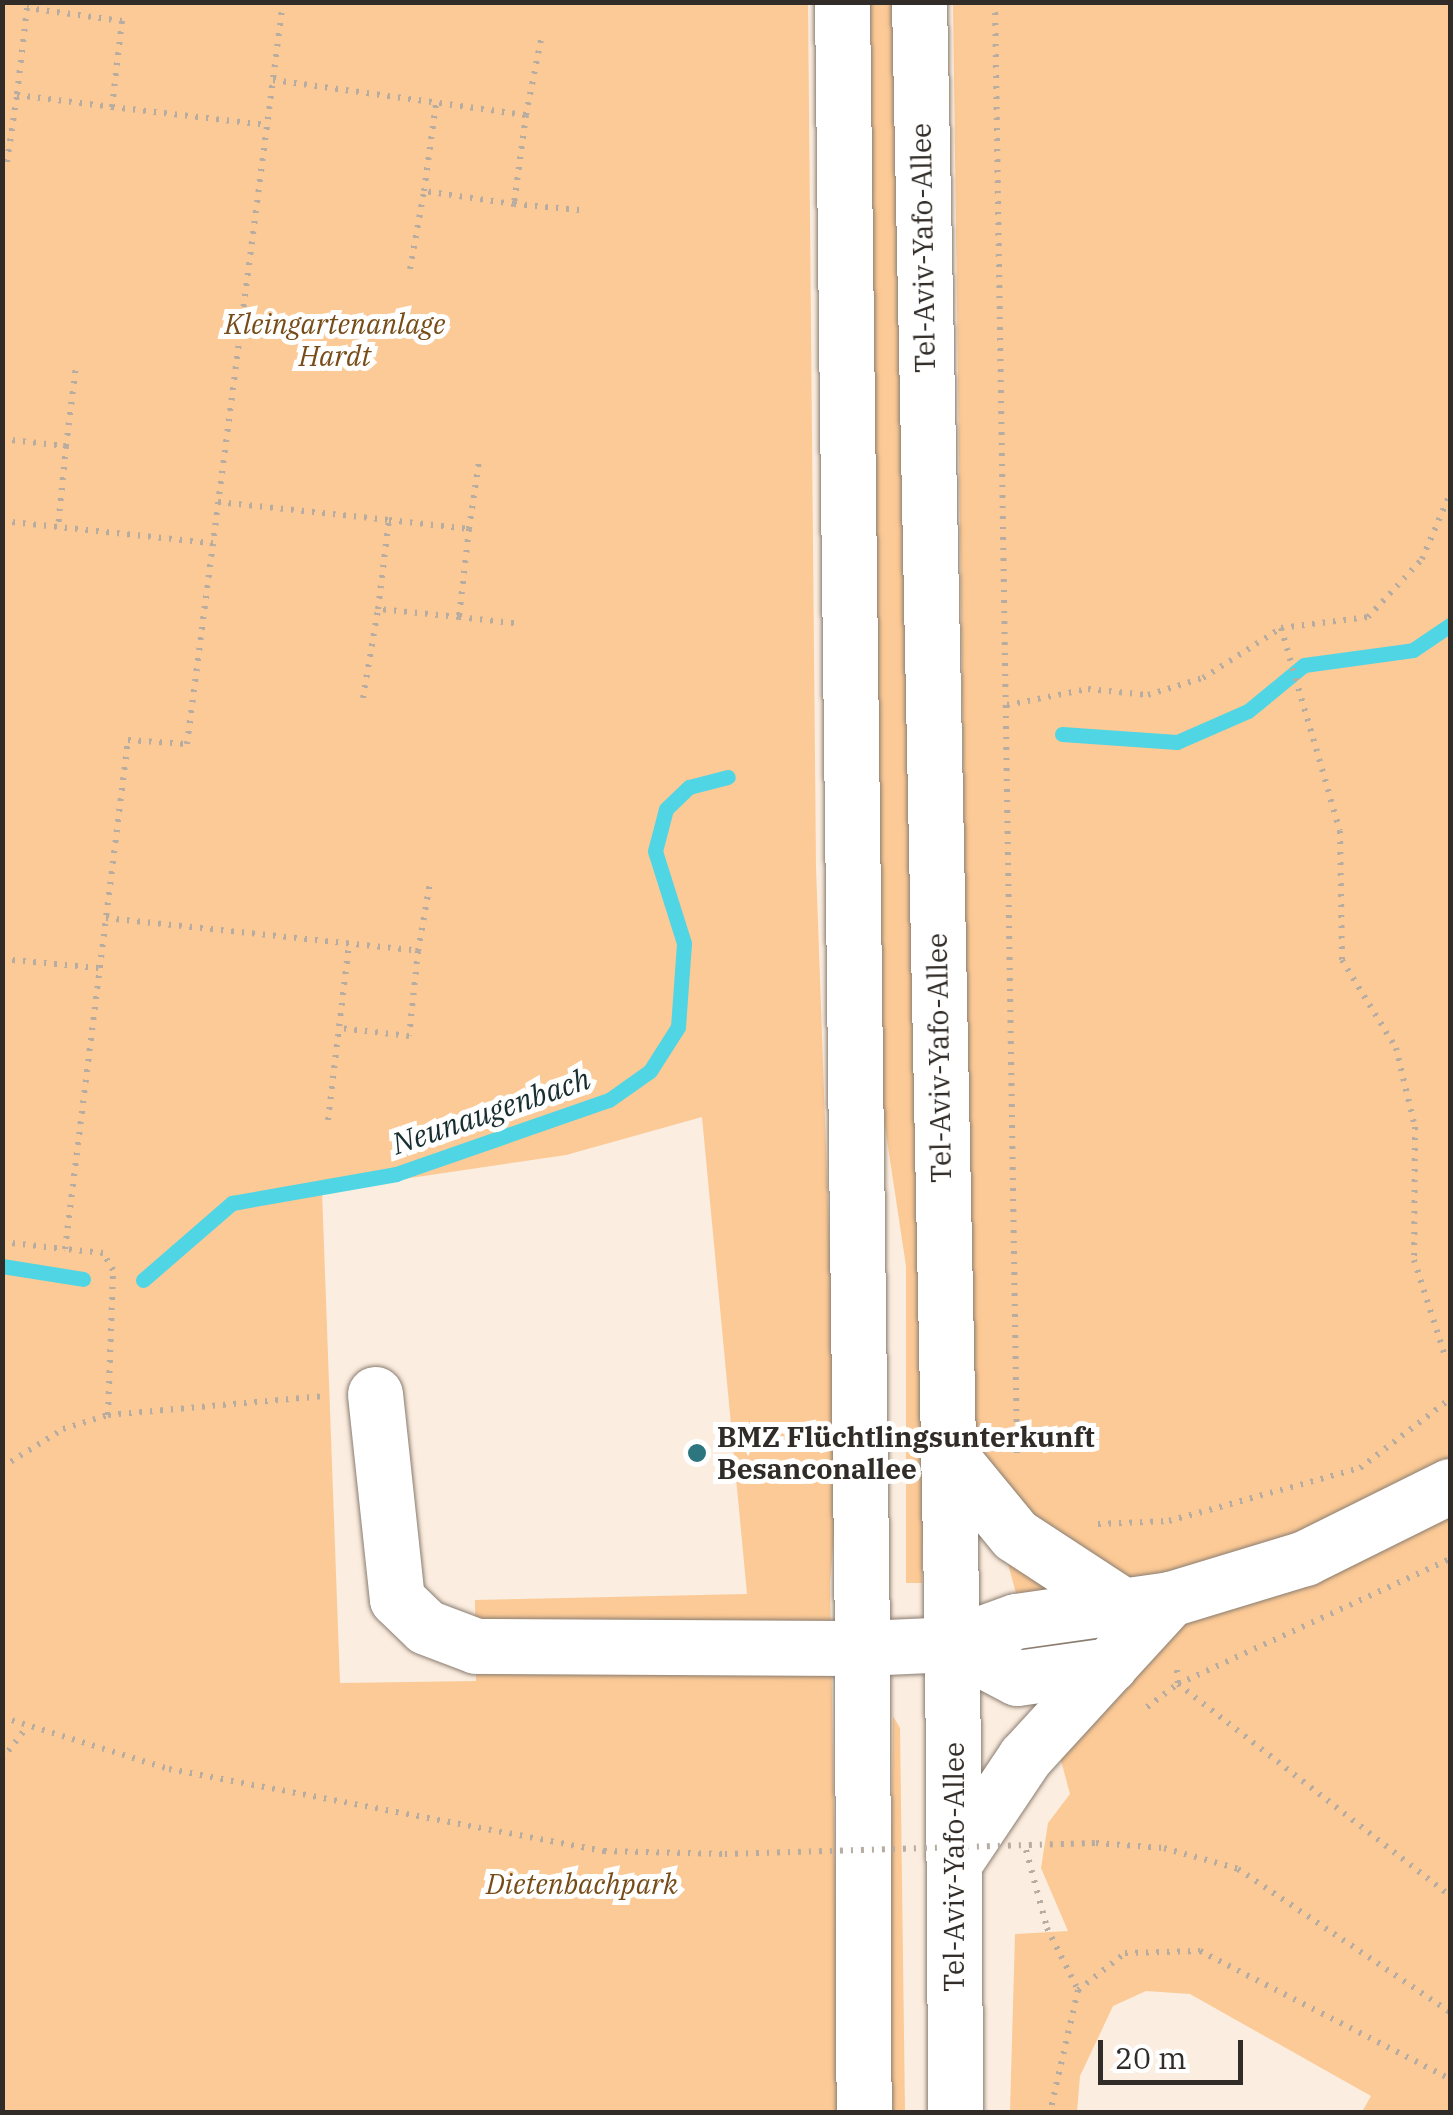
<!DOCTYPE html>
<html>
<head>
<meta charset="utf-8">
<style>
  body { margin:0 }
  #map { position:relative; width:1453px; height:2115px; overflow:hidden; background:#fbeddf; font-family:"IBM Plex Serif",serif }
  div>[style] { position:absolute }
  .green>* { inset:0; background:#fcca96 }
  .stream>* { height:15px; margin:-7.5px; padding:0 7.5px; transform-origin:7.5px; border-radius:7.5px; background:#50d5e5 }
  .path>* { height:6px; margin-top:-3px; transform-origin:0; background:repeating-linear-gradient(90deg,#b7aca1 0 2.5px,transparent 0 10.5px) }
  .roads { filter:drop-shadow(0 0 2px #897c70) drop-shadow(0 0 2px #897c70) }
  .minor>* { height:55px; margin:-27.5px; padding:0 27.5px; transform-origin:27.5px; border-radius:27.5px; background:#fff }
  .major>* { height:55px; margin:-27.5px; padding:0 27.5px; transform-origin:27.5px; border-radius:27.5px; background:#fff }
  .highway>* { height:55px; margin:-27.5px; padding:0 27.5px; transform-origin:27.5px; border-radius:27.5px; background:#fff }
  .path-bridge>* { height:6px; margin-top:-3px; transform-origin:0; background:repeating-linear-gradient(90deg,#b7aca1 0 2.5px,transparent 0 10.5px) }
  .dots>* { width:28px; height:28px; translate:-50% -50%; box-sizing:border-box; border:5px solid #fff; border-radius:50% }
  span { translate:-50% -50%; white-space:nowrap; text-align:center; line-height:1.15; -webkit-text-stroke:10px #fff; paint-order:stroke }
  .street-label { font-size:28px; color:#312c27 }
  .park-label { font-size:28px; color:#774c18; font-style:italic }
  .poi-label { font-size:28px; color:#312c27; font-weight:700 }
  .left { translate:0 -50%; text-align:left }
  .water-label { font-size:30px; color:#182e31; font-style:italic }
  .frame { position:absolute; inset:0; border:5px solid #312c27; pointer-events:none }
  .scale { position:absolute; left:1098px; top:2040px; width:145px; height:45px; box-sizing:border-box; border:5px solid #312c27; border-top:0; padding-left:12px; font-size:30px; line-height:35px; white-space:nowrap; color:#312c27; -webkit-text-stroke:8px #fff; paint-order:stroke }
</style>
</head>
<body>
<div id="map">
  <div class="green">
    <i style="clip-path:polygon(evenodd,3px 3px,808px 3px,816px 867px,838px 1485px,830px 1583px,839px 2112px,3px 2112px,3px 3px,702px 1117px,747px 1594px,475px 1600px,476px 1681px,340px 1683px,322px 1191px,566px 1155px,702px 1117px)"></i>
    <i style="clip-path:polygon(870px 3px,898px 3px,927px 1261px,922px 1583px,906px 1583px,906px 1266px,882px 1107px)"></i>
    <i style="clip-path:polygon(953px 3px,1450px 3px,1450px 2112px,1362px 2112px,1371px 2096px,1190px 1994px,1146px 1991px,1113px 2006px,1080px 2076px,1077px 2112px,1010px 2112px,1015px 1934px,1068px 1931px,1041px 1868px,1048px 1823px,1070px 1794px,972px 1430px)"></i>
    <i style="clip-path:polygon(893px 1716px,900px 1728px,905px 2112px,888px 2112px)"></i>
  </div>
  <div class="stream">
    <i style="left:1062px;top:734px;width:115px;rotate:4deg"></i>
    <i style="left:1177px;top:742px;width:77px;rotate:-23.6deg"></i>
    <i style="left:1248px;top:711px;width:72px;rotate:-39.4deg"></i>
    <i style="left:1304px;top:665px;width:110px;rotate:-7.8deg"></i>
    <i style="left:1413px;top:650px;width:45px;rotate:-34deg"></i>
    <i style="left:2px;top:1266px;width:82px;rotate:9.1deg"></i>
    <i style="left:143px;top:1280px;width:118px;rotate:-40.9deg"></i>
    <i style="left:232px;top:1203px;width:167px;rotate:-10deg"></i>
    <i style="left:396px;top:1174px;width:225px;rotate:-19.2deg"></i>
    <i style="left:609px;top:1100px;width:50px;rotate:-35.3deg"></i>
    <i style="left:650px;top:1071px;width:52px;rotate:-57.5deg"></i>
    <i style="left:678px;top:1027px;width:84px;rotate:-85.9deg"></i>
    <i style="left:684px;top:943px;width:96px;rotate:-107.5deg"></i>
    <i style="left:655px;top:851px;width:43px;rotate:-75.3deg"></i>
    <i style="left:666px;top:809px;width:32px;rotate:-44deg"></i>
    <i style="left:689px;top:787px;width:40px;rotate:-14.4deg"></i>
  </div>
  <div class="path">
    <i style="left:995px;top:2px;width:1452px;rotate:89.13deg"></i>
    <i style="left:273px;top:80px;width:255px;rotate:7.9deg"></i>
    <i style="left:526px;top:115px;width:90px;rotate:97.7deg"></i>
    <i style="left:514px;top:204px;width:91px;rotate:-171.8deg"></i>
    <i style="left:424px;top:191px;width:89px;rotate:-82.2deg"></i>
    <i style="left:112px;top:107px;width:87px;rotate:-83.4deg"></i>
    <i style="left:122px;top:21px;width:96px;rotate:-172.2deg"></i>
    <i style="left:27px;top:8px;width:88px;rotate:96.6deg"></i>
    <i style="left:17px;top:95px;width:96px;rotate:7.2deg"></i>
    <i style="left:112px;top:107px;width:157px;rotate:6.6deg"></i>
    <i style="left:526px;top:115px;width:77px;rotate:-78.8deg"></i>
    <i style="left:7px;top:162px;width:68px;rotate:-81.5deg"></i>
    <i style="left:514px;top:204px;width:66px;rotate:5.2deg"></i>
    <i style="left:410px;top:269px;width:79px;rotate:-79.8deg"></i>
    <i style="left:2px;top:439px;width:64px;rotate:6.2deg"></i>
    <i style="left:66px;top:446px;width:81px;rotate:95.6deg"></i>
    <i style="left:66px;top:446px;width:81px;rotate:-82.9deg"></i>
    <i style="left:218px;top:502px;width:172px;rotate:6deg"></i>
    <i style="left:389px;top:520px;width:81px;rotate:6.4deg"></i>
    <i style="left:469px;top:529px;width:89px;rotate:96.5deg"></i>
    <i style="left:459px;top:617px;width:81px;rotate:-174.4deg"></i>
    <i style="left:378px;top:609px;width:90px;rotate:-83deg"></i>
    <i style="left:2px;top:521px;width:212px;rotate:6deg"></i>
    <i style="left:469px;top:529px;width:69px;rotate:-81.6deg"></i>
    <i style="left:459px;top:617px;width:62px;rotate:6.4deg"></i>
    <i style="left:1281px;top:628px;width:211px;rotate:73.8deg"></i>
    <i style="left:1340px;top:831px;width:129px;rotate:89.1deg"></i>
    <i style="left:1342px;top:960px;width:103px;rotate:58.5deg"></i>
    <i style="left:1396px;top:1048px;width:81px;rotate:76.5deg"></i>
    <i style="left:1415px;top:1127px;width:133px;rotate:90.4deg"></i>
    <i style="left:1414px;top:1260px;width:101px;rotate:72.1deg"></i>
    <i style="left:363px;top:698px;width:90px;rotate:-80.4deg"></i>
    <i style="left:1007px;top:705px;width:83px;rotate:-11.2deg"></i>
    <i style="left:1088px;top:689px;width:60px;rotate:5.7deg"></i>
    <i style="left:1148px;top:695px;width:58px;rotate:-17.2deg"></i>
    <i style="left:1203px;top:678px;width:93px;rotate:-32.7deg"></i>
    <i style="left:1281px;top:628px;width:88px;rotate:-7.2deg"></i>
    <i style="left:1368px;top:617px;width:79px;rotate:-47deg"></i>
    <i style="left:1422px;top:559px;width:71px;rotate:-66.7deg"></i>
    <i style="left:106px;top:918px;width:314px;rotate:6deg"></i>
    <i style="left:418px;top:951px;width:85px;rotate:96deg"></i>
    <i style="left:409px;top:1036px;width:70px;rotate:-173.5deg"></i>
    <i style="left:418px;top:951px;width:69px;rotate:-80deg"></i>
    <i style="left:2px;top:959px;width:97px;rotate:5.3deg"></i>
    <i style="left:328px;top:1120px;width:176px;rotate:-83.2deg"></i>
    <i style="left:2px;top:1242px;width:63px;rotate:6.3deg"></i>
    <i style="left:108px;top:1415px;width:145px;rotate:-88deg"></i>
    <i style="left:113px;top:1270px;width:20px;rotate:-120deg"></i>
    <i style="left:103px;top:1253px;width:38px;rotate:-174deg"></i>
    <i style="left:65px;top:1249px;width:513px;rotate:-82.94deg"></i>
    <i style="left:128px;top:740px;width:59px;rotate:3.9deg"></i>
    <i style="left:187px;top:744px;width:748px;rotate:-82.63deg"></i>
    <i style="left:2px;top:1467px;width:72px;rotate:-31.9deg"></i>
    <i style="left:63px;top:1429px;width:47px;rotate:-17.3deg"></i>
    <i style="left:108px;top:1415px;width:220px;rotate:-5deg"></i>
    <i style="left:1098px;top:1524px;width:71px;rotate:-2.4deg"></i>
    <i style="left:1169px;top:1521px;width:198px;rotate:-15.5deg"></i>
    <i style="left:1360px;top:1468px;width:113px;rotate:-37.5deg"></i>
    <i style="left:1177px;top:1670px;width:14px;rotate:86deg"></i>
    <i style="left:1178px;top:1684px;width:345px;rotate:37.9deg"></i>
    <i style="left:1147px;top:1707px;width:39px;rotate:-37deg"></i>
    <i style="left:1178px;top:1684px;width:299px;rotate:-24.7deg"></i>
    <i style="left:2px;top:1717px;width:175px;rotate:17.3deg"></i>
    <i style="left:169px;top:1769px;width:443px;rotate:10.7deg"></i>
    <i style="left:604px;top:1851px;width:121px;rotate:1.4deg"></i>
    <i style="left:2px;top:1759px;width:36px;rotate:-52deg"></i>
    <i style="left:1096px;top:1843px;width:68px;rotate:4.2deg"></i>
    <i style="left:1164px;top:1848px;width:77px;rotate:15.8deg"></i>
    <i style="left:1238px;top:1869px;width:256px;rotate:34deg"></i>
    <i style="left:1026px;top:1850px;width:81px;rotate:74.9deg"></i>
    <i style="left:1047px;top:1928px;width:69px;rotate:63.4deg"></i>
    <i style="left:1078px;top:1990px;width:125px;rotate:102.9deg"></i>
    <i style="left:1078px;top:1990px;width:60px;rotate:-38.2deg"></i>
    <i style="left:1125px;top:1953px;width:75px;rotate:-1.5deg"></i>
    <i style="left:1200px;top:1951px;width:281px;rotate:27.1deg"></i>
  </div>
  <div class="roads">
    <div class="minor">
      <i style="left:375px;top:1394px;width:206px;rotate:83.9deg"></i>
      <i style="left:397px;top:1599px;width:40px;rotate:44deg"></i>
      <i style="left:426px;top:1627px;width:53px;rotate:20.8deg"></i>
      <i style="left:476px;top:1646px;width:386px;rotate:0.3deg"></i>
      <i style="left:950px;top:1456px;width:102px;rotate:50.6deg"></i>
      <i style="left:1015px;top:1535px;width:131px;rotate:33.2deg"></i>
      <i style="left:952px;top:1644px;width:68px;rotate:-19.8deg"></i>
      <i style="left:1016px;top:1621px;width:156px;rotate:-8.1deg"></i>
      <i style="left:1170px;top:1599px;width:141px;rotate:-16.9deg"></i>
      <i style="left:1305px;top:1558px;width:162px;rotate:-26.4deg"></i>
      <i style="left:952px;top:1644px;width:73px;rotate:27.6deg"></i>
      <i style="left:1017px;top:1678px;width:94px;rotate:-8deg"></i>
      <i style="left:956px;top:1860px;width:124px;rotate:-56.2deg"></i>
      <i style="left:1025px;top:1757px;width:214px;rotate:-47.5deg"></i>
    </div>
    <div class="major">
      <i style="left:842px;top:2px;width:1646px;rotate:89.3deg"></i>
      <i style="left:862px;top:1648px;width:90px;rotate:-2.5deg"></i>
      <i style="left:952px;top:1644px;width:1642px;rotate:-91.15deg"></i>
    </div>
    <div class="highway">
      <i style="left:952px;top:1644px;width:468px;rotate:89.6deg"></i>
      <i style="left:862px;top:1648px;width:464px;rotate:89.8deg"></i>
    </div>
  </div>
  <div class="path-bridge">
    <i style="left:725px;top:1854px;width:371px;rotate:-1.7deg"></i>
  </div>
  <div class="dots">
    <i style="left:697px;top:1453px;background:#2d767f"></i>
  </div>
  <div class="street-label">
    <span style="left:923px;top:248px;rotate:-91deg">Tel-Aviv-Yafo-Allee</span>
    <span style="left:939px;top:1058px;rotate:-91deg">Tel-Aviv-Yafo-Allee</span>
    <span style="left:954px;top:1867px;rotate:-90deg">Tel-Aviv-Yafo-Allee</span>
  </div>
  <div class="park-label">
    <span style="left:335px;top:340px">Kleingartenanlage<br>Hardt</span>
    <span style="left:582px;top:1884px">Dietenbachpark</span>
  </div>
  <div class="poi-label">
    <span class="left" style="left:717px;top:1453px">BMZ Flüchtlingsunterkunft<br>Besanconallee</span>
  </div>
  <div class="water-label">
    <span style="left:491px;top:1111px;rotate:-19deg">Neunaugenbach</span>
  </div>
  <div class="frame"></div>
  <div class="scale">20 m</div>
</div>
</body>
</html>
